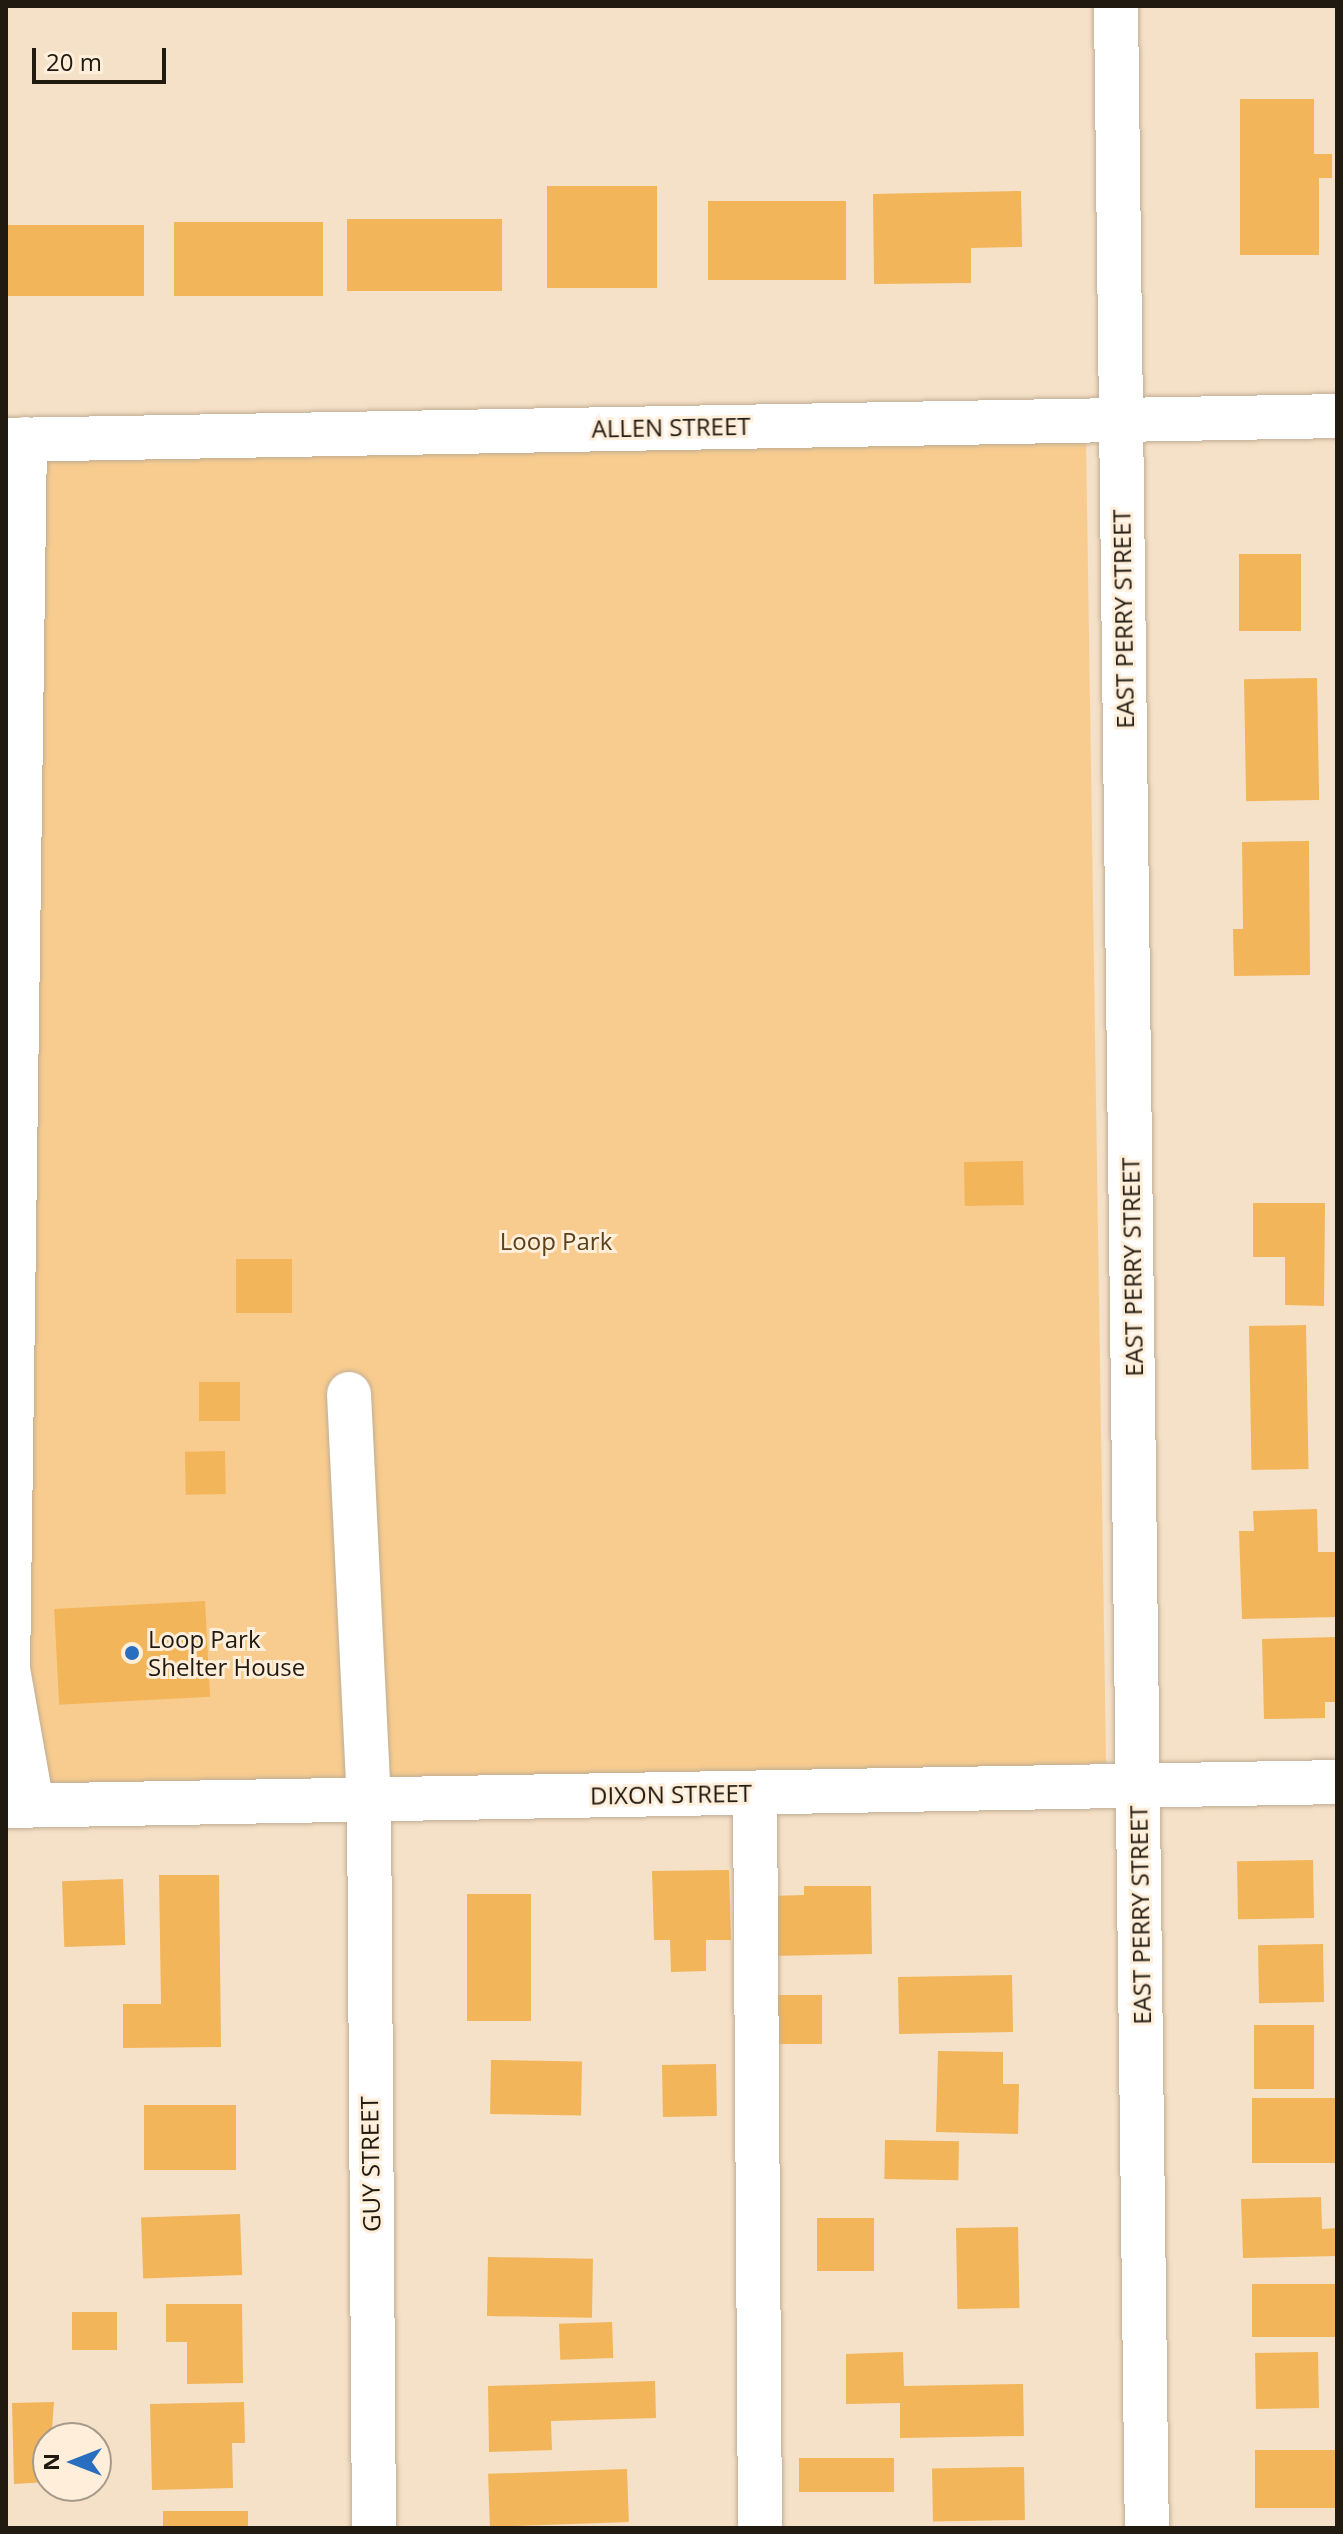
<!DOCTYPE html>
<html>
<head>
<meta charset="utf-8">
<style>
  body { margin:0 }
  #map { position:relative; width:1343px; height:2534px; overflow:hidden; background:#f5e1c7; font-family:"Open Sans",sans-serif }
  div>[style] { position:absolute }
  .green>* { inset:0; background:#f8cc8e }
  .building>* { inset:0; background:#f2b559; transform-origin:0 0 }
  .roads { filter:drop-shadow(0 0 2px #c0ad94) drop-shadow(0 0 2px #c0ad94) }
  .minor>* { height:44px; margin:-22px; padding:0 22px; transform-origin:22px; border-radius:22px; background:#fff }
  .dots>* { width:22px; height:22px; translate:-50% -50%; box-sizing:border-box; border:4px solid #ffefda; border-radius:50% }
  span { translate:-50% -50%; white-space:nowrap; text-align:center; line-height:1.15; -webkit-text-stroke:6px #ffefda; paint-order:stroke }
  .street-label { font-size:24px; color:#211a11 }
  .park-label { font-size:24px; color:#5a411b }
  .poi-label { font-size:24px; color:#211a11 }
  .left { translate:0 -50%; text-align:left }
  .frame { position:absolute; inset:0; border:8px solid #211a11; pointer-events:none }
  .north { position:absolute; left:32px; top:2422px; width:80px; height:80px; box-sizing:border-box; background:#ffefda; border:2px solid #a69a8a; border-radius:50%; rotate:270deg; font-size:22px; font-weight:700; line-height:32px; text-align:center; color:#211a11 }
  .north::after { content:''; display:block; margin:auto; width:28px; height:36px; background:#296ebf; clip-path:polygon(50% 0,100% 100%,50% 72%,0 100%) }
  .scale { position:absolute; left:32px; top:48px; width:134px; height:36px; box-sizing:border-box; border:4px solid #211a11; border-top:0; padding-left:10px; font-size:24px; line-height:28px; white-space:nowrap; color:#211a11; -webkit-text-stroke:6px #ffefda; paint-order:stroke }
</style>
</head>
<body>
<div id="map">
  <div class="green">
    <i style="clip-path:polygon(25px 439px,1086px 439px,1106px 1763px,32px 1805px,8px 1669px)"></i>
  </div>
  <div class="building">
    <i style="clip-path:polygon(1240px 99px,1314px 99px,1314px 154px,1332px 154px,1332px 178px,1319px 178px,1319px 255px,1240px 255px)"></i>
    <i style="left:547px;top:186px;width:110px;height:102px"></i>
    <i style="clip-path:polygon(1021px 191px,1022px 247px,971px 248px,971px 283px,874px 284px,873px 194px)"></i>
    <i style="left:708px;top:201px;width:138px;height:79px"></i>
    <i style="left:347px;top:219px;width:155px;height:72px"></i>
    <i style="left:174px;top:222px;width:149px;height:74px"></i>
    <i style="left:6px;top:225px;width:138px;height:71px"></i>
    <i style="left:1301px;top:554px;width:77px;height:62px;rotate:90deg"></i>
    <i style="left:1317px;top:678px;width:122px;height:73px;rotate:89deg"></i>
    <i style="clip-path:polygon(1309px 841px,1310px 975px,1234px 976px,1233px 929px,1243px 929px,1242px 842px)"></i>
    <i style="left:1023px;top:1161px;width:44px;height:59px;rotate:89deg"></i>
    <i style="clip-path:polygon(1253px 1203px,1325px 1203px,1324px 1306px,1285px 1305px,1285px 1257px,1253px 1257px)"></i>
    <i style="left:236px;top:1259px;width:56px;height:54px"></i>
    <i style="left:1306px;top:1325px;width:144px;height:57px;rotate:89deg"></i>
    <i style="left:199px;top:1382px;width:41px;height:39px"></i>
    <i style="left:225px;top:1451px;width:43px;height:40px;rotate:89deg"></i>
    <i style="clip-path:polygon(1317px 1509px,1318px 1552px,1337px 1552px,1337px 1617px,1242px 1619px,1239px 1531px,1254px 1531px,1253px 1511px)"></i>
    <i style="left:205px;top:1601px;width:96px;height:151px;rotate:87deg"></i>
    <i style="clip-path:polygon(1337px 1637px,1337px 1702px,1325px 1702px,1325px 1718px,1264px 1719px,1262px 1639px)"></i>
    <i style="left:1313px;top:1860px;width:58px;height:76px;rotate:89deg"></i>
    <i style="clip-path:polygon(729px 1870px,731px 1940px,706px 1940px,706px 1971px,671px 1972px,670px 1940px,654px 1940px,652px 1871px)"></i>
    <i style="clip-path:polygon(159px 1875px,219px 1875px,221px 2047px,123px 2048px,123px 2004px,161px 2004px)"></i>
    <i style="left:123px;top:1879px;width:66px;height:61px;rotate:88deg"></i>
    <i style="clip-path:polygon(804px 1886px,871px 1886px,872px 1954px,772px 1956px,771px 1896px,804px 1895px)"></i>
    <i style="left:531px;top:1894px;width:127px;height:64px;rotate:90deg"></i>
    <i style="left:1323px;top:1944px;width:58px;height:65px;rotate:89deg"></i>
    <i style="left:1012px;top:1975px;width:57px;height:114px;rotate:89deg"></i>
    <i style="left:771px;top:1995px;width:51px;height:49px"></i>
    <i style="left:1314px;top:2025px;width:64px;height:60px;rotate:90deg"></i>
    <i style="clip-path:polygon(938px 2051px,1003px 2052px,1003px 2084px,1019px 2084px,1018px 2134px,936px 2132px)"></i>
    <i style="left:491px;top:2060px;width:91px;height:54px;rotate:1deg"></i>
    <i style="left:716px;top:2064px;width:52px;height:54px;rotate:89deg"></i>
    <i style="left:1337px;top:2098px;width:65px;height:85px;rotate:90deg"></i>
    <i style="left:144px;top:2105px;width:92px;height:65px"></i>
    <i style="left:885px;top:2140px;width:74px;height:39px;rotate:1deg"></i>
    <i style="clip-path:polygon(1321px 2197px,1322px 2229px,1337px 2228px,1337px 2256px,1243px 2258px,1241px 2199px)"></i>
    <i style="left:240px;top:2214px;width:61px;height:99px;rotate:88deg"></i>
    <i style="left:817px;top:2218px;width:57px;height:53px"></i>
    <i style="left:1018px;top:2227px;width:81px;height:62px;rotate:89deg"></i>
    <i style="left:488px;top:2257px;width:105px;height:59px;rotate:1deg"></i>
    <i style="left:1337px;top:2284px;width:53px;height:85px;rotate:90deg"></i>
    <i style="clip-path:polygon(166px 2304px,242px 2304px,243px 2383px,187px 2384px,187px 2342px,166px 2342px)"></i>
    <i style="left:117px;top:2312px;width:38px;height:45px;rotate:90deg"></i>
    <i style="left:612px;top:2322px;width:36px;height:53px;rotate:88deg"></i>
    <i style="clip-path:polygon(903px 2352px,904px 2386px,1023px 2384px,1024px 2436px,900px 2438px,900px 2403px,846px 2404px,846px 2354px)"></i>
    <i style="left:1318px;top:2352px;width:56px;height:63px;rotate:89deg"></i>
    <i style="clip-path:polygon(655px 2381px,656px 2418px,551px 2421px,552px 2450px,489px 2452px,488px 2386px)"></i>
    <i style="clip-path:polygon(54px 2402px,48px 2482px,14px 2484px,12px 2403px)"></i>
    <i style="clip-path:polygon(244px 2402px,245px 2443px,232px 2443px,233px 2488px,152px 2490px,150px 2404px)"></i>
    <i style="left:1337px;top:2450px;width:58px;height:82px;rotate:90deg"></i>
    <i style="left:894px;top:2458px;width:34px;height:95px;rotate:90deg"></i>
    <i style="left:1024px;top:2467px;width:53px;height:92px;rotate:89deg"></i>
    <i style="left:627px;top:2469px;width:53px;height:139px;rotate:88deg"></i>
    <i style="left:163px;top:2511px;width:85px;height:17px"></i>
  </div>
  <div class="roads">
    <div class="minor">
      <i style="left:1116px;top:6px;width:2522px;rotate:89.3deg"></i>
      <i style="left:25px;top:439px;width:1230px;rotate:90.79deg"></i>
      <i style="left:8px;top:1669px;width:138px;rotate:80deg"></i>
      <i style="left:6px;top:440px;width:1331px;rotate:-1.03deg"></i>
      <i style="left:349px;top:1394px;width:407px;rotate:87.2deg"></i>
      <i style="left:369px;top:1801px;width:727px;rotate:89.61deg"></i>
      <i style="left:755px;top:1793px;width:735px;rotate:89.61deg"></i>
      <i style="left:6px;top:1806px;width:1331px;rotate:-1.03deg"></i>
    </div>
  </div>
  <div class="dots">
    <i style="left:132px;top:1653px;background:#296ebf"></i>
  </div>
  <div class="street-label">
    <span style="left:671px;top:427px;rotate:-1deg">ALLEN STREET</span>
    <span style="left:1123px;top:619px;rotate:-91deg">EAST PERRY STREET</span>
    <span style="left:1132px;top:1267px;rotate:-91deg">EAST PERRY STREET</span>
    <span style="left:671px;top:1794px;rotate:-1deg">DIXON STREET</span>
    <span style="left:1140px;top:1915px;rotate:-91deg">EAST PERRY STREET</span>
    <span style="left:370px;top:2164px;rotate:-91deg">GUY STREET</span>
  </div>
  <div class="park-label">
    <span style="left:556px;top:1241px">Loop Park</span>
  </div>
  <div class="poi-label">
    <span class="left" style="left:148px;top:1653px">Loop Park<br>Shelter House</span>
  </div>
  <div class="frame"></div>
  <div class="north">N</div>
  <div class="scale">20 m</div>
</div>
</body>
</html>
